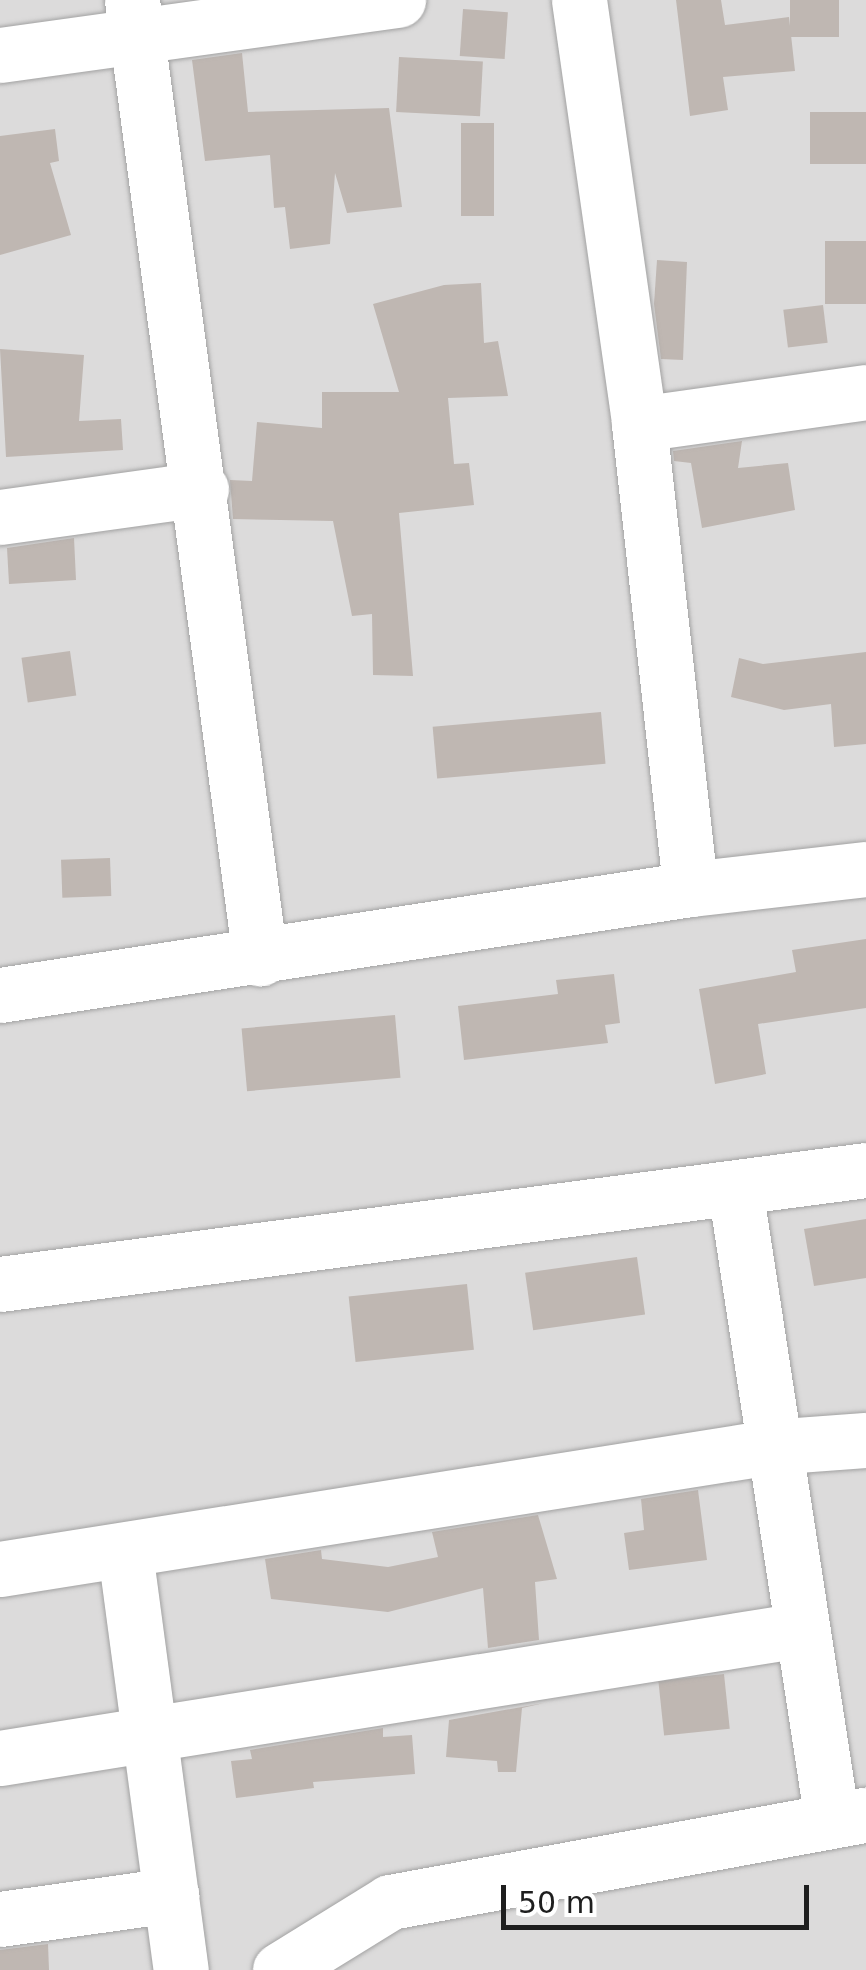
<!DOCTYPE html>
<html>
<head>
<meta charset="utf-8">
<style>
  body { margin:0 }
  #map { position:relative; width:866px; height:1970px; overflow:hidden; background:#eeebe5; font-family:"DejaVu Sans",sans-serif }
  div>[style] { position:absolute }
  .residential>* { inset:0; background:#dcdbdb; transform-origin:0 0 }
  .building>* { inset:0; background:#bfb7b2; transform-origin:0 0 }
  .roads { filter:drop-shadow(0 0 2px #a2a2a2) drop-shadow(0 0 2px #a2a2a2) }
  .minor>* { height:55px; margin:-27.5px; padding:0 27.5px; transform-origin:27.5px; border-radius:27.5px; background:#fff }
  span { translate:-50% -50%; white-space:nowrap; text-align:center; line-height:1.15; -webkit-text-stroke:8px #fff; paint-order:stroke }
  .scale { position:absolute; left:501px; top:1885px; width:308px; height:45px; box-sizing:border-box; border:5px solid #1e1e1e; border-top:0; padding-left:12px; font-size:30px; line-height:35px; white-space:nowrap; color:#1e1e1e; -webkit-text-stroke:8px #fff; paint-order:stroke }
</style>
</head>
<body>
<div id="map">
  <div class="residential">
    <i style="left:0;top:0;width:866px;height:1970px"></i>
  </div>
  <div class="building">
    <i style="clip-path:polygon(676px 0,721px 0,725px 25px,789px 17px,795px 71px,723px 77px,728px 110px,690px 116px)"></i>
    <i style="left:790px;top:0;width:49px;height:37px"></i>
    <i style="left:463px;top:9px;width:45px;height:47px;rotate:4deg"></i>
    <i style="clip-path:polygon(242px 53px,248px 112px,389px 108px,402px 207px,347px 213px,335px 173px,330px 244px,290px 249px,285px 207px,274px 208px,270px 155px,205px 161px,192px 60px)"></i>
    <i style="left:399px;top:57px;width:84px;height:55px;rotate:3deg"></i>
    <i style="left:866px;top:112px;width:52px;height:56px;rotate:90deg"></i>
    <i style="left:461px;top:123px;width:33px;height:93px"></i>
    <i style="clip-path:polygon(55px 129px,59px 161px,50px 163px,71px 235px,0 255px,0 136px)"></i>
    <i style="left:866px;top:241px;width:63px;height:41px;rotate:90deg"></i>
    <i style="clip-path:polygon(657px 260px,687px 262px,683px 360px,661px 359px,654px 304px)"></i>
    <i style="clip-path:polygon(481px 283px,484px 343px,498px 341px,508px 396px,448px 398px,454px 464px,469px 463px,474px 505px,399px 513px,413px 676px,373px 675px,372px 614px,352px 616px,333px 521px,233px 519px,230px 480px,252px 481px,257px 422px,322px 428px,322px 392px,399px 392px,373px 304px,444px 285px)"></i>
    <i style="left:823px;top:305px;width:38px;height:40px;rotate:83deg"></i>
    <i style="clip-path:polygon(0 349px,84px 355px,79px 421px,121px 419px,123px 450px,6px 457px)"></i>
    <i style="clip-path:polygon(742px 441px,738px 468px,788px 463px,795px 510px,702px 528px,691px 463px,674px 461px,673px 451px)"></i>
    <i style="clip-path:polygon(74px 538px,76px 580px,9px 584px,7px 548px)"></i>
    <i style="left:70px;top:651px;width:45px;height:49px;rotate:82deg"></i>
    <i style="clip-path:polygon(866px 652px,866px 744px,834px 747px,831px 704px,784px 710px,731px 697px,739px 658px,763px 664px)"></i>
    <i style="left:601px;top:712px;width:52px;height:169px;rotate:85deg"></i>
    <i style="left:110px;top:858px;width:38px;height:49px;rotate:88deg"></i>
    <i style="clip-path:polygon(866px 939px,866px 1008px,758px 1024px,766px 1074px,715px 1084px,699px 989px,796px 972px,792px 950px)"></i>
    <i style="clip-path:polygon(614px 974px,620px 1023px,605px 1025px,608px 1043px,464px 1060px,458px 1006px,558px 994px,556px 980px)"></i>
    <i style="left:395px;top:1015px;width:63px;height:154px;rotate:85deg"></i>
    <i style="clip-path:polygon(866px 1219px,866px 1278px,814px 1286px,804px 1229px)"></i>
    <i style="left:637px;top:1257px;width:58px;height:113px;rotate:82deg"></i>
    <i style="left:467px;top:1284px;width:66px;height:119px;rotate:84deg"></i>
    <i style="clip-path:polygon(698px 1490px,707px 1560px,629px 1570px,624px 1533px,644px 1530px,641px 1499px)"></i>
    <i style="clip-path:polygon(538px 1515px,557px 1579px,535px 1582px,539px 1640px,488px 1648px,483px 1588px,388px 1612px,271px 1599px,265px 1559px,321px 1550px,322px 1559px,388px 1567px,438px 1557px,432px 1532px)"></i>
    <i style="left:724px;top:1674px;width:55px;height:66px;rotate:84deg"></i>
    <i style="clip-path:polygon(544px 1703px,522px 1708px,516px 1772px,498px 1772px,497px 1761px,446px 1757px,449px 1720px)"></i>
    <i style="clip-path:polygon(383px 1728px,383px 1737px,412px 1735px,415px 1774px,313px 1782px,314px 1788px,236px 1798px,231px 1761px,252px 1759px,250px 1750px)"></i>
    <i style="clip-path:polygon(48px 1944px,49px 1970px,0 1970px,0 1950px)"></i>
  </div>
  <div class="roads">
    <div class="minor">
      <i style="left:132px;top:0;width:967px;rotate:82.39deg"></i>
      <i style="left:579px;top:0;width:428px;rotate:81.9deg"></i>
      <i style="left:639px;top:424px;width:468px;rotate:83.7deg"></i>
      <i style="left:0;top:55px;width:402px;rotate:-7.9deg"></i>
      <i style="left:639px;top:424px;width:229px;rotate:-8deg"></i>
      <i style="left:0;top:517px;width:203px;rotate:-7.9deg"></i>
      <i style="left:0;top:995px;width:698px;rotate:-8.73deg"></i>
      <i style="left:690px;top:889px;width:177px;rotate:-6.5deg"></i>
      <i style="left:735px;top:1189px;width:639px;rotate:81.27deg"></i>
      <i style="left:0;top:1284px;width:873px;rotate:-7.5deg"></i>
      <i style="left:125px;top:1552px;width:422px;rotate:82.4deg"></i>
      <i style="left:0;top:1569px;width:780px;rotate:-9deg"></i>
      <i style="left:770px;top:1447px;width:96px;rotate:-4.2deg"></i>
      <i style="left:0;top:1758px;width:810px;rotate:-9.09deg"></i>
      <i style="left:0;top:1919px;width:173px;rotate:-8deg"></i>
      <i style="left:280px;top:1970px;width:129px;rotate:-31.7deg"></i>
      <i style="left:390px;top:1902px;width:484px;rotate:-10.4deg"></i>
    </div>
  </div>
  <div class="scale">50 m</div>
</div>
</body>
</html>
